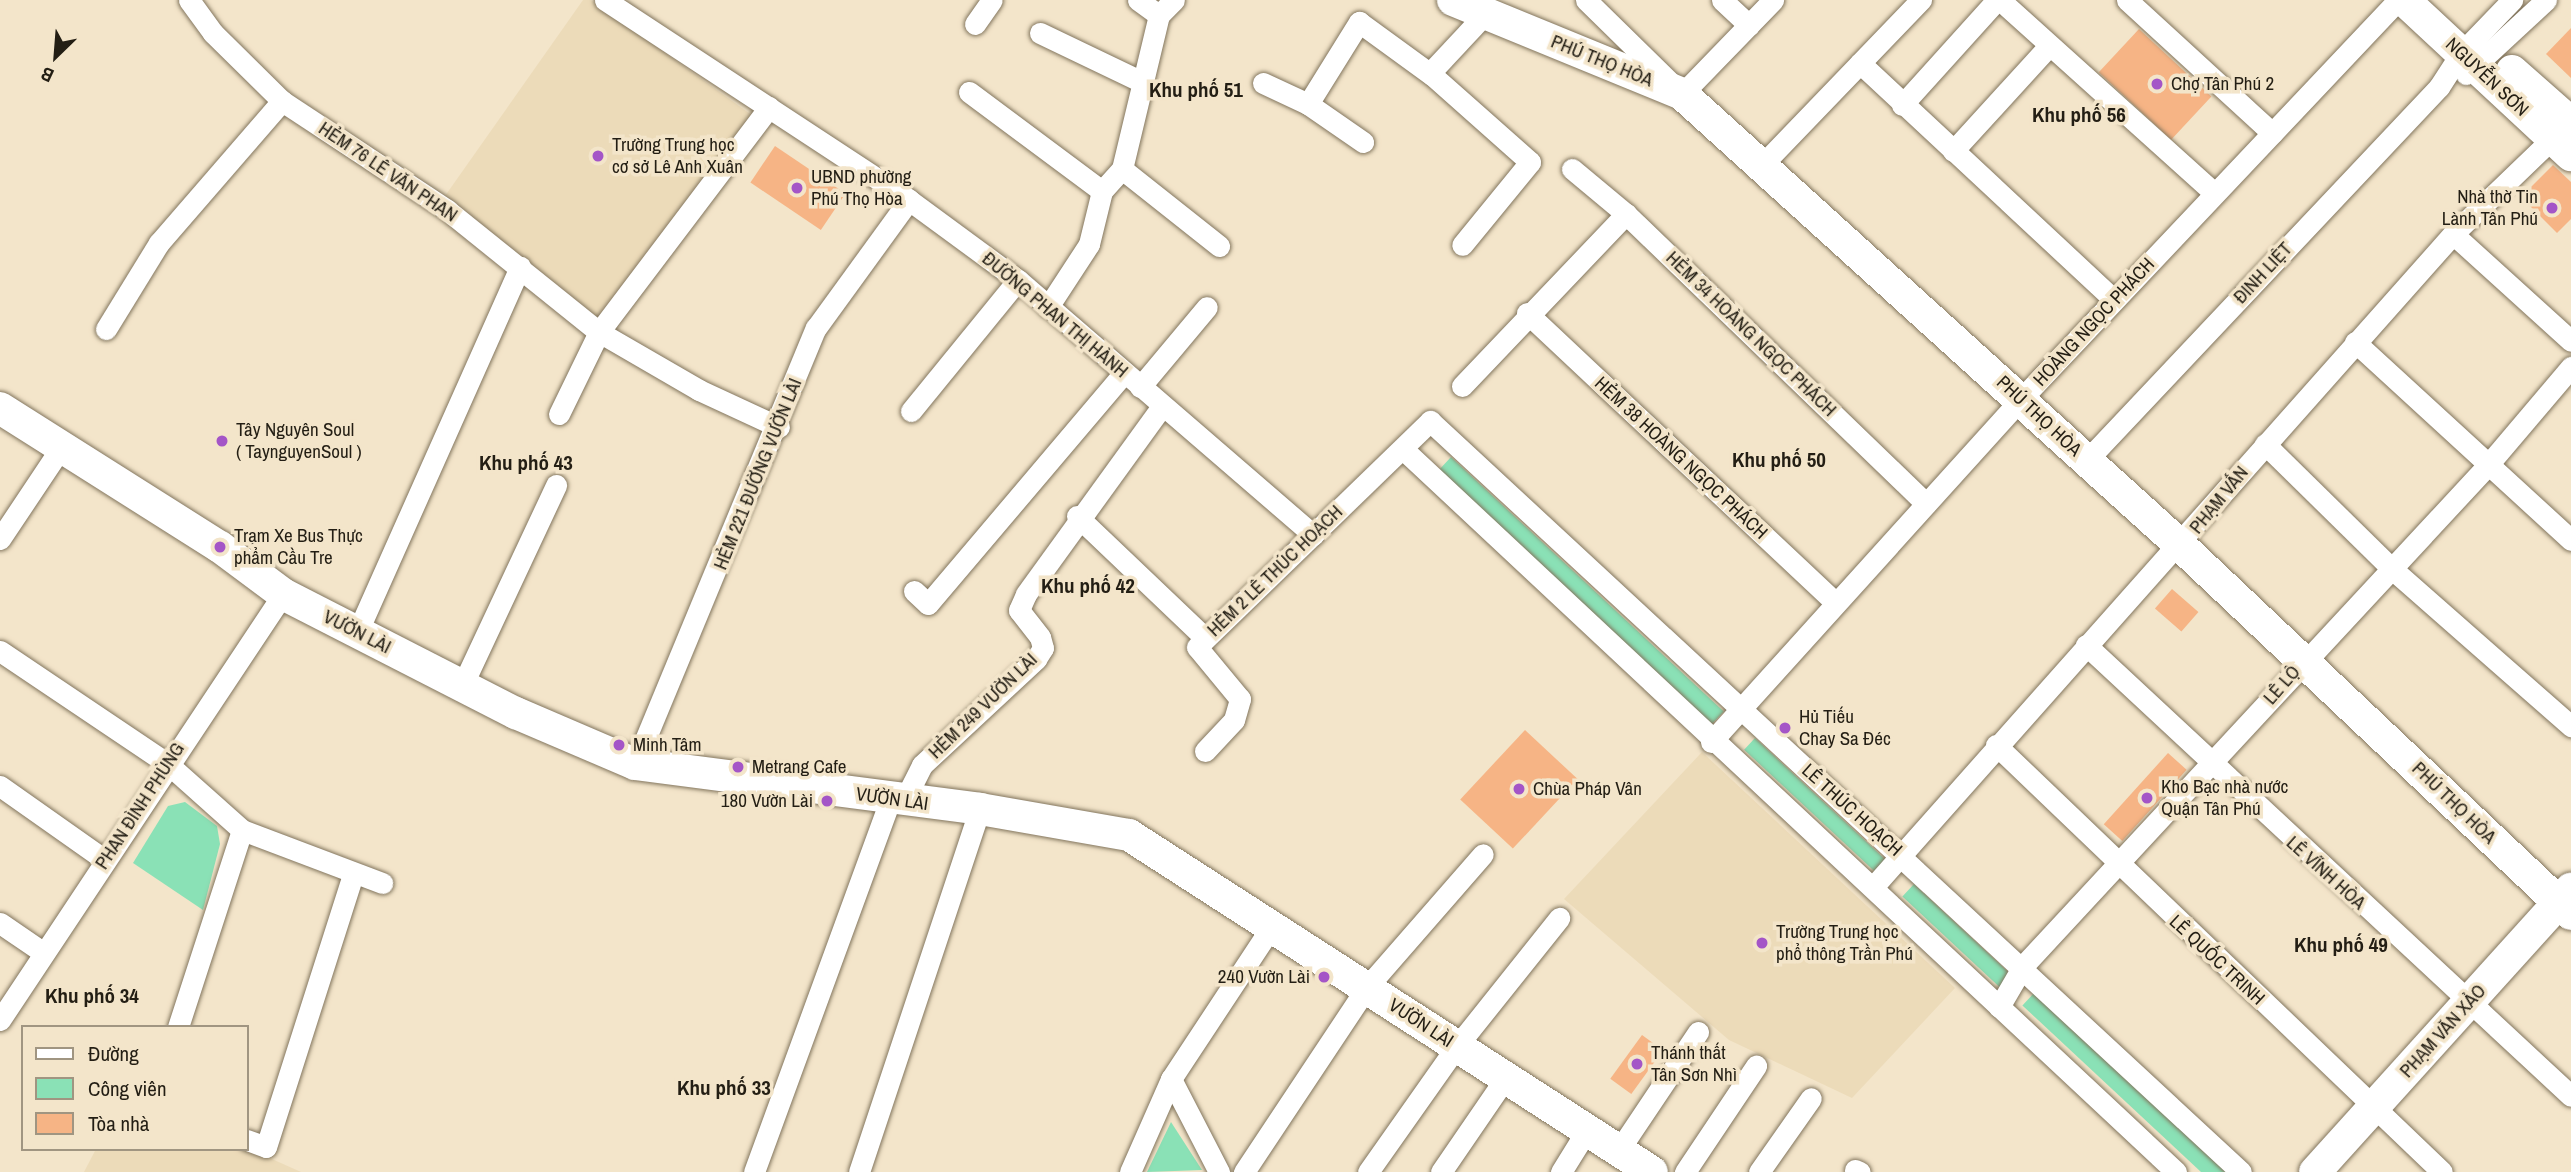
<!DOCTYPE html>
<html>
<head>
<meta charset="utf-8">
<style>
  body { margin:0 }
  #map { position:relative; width:2571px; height:1172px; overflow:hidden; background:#f3e5ca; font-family:"Archivo Narrow",sans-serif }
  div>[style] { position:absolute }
  .built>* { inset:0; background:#ecdbb9 }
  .green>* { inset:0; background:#8ae1b6; transform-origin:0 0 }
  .building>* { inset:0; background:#f6b485; transform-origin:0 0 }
  .roads { filter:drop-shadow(0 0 2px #82755d) drop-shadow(0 0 2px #82755d) }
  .street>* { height:21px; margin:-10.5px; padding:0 10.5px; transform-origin:10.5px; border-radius:10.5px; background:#fff }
  .secondary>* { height:32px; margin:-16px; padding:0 16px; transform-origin:16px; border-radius:16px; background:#fff }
  .dots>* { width:19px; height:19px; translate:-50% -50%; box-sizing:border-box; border:4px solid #f3e5ca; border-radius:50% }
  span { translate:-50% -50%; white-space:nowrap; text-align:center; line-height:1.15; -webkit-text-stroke:7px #f3e5ca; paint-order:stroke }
  .street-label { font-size:19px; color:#231e14 }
  .poi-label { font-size:19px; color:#231e14 }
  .left { translate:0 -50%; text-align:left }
  .right { translate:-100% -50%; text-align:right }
  .neighbourhood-label { font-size:21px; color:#231e14; font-weight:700 }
  .legend { position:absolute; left:21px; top:1025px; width:228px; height:126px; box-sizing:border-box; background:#f3e5ca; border:2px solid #a09581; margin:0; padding:9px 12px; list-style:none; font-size:21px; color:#231e14 }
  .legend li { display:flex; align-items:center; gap:14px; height:35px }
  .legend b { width:35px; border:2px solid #a09581 }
  .north { position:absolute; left:21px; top:21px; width:70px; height:70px; -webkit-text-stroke:5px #f3e5ca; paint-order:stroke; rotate:205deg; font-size:19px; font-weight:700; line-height:28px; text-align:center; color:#231e14 }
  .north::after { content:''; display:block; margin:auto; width:24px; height:32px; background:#231e14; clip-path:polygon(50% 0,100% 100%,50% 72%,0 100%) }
</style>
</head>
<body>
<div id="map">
  <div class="built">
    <i style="clip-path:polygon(583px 0,591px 0,753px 116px,598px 321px,445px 196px)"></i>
    <i style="clip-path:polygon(1702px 752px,1955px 988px,1852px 1098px,1729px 1040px,1564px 899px)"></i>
    <i style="clip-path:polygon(247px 1148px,301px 1172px,84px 1172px,96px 1149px)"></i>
  </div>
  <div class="green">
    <i style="left:1451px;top:457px;width:373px;height:18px;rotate:43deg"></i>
    <i style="left:1755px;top:738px;width:183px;height:16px;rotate:43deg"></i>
    <i style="clip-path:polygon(185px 802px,217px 826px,220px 844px,203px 910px,133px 863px,168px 806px)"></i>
    <i style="left:1914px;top:884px;width:133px;height:17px;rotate:43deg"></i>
    <i style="left:2034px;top:993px;width:262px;height:17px;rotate:43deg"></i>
    <i style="clip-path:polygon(1171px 1122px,1202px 1170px,1147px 1172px)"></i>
  </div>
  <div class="building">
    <i style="clip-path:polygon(2571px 28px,2571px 78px,2546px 54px)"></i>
    <i style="left:2139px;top:29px;width:99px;height:59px;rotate:43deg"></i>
    <i style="left:775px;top:146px;width:85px;height:44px;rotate:34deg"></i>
    <i style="clip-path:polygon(2553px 165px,2571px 182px,2571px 219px,2557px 233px,2521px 197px)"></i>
    <i style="left:2172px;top:589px;width:35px;height:26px;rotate:41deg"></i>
    <i style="left:1525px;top:730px;width:72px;height:95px;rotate:43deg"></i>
    <i style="left:2168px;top:753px;width:25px;height:96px;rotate:42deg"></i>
    <i style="left:1642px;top:1035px;width:26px;height:54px;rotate:36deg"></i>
  </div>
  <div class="roads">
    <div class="street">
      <i style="left:189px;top:0;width:41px;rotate:54deg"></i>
      <i style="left:213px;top:33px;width:97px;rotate:44.6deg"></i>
      <i style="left:282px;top:101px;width:198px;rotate:33.4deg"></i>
      <i style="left:447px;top:210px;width:195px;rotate:38.8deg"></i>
      <i style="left:599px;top:332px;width:116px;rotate:30.1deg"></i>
      <i style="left:699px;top:390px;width:88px;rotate:24.8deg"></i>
      <i style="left:605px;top:0;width:364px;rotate:33.3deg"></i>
      <i style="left:909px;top:200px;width:135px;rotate:36.3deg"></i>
      <i style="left:1018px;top:280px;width:390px;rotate:40.8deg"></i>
      <i style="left:1138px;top:0;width:26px;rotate:36deg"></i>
      <i style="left:1586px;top:0;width:134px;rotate:44.4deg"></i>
      <i style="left:1682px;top:94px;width:131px;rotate:-45.9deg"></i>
      <i style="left:1722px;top:0;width:37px;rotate:43deg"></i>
      <i style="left:2000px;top:0;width:288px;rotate:42deg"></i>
      <i style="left:2127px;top:0;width:197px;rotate:42.5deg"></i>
      <i style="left:975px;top:24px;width:29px;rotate:-55deg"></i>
      <i style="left:1040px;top:33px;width:111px;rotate:25.6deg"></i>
      <i style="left:1860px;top:63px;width:347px;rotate:43deg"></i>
      <i style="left:1430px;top:73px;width:82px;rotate:-47deg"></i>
      <i style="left:2466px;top:74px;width:109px;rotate:-42.8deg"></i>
      <i style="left:1263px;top:83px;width:50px;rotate:25deg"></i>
      <i style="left:1308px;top:104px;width:97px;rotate:-58.1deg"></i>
      <i style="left:1359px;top:22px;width:90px;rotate:36deg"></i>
      <i style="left:1432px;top:75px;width:131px;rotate:41.6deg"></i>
      <i style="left:1530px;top:162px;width:107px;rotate:129.3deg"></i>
      <i style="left:969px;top:92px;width:166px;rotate:36.7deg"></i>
      <i style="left:1308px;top:104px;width:67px;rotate:34.6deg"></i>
      <i style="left:1902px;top:105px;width:142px;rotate:-47.9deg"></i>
      <i style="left:1953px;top:151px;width:142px;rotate:-47.6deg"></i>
      <i style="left:1761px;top:166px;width:231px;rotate:-46.1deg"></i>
      <i style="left:1122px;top:169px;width:124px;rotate:38.4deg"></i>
      <i style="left:1572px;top:169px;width:70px;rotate:39.8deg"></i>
      <i style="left:1626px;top:214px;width:417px;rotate:44deg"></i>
      <i style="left:2453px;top:234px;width:159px;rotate:42.2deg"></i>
      <i style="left:1048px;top:307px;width:75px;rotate:-56.9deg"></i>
      <i style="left:1089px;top:244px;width:55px;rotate:-76.2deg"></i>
      <i style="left:1102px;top:191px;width:30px;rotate:-48deg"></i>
      <i style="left:1122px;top:169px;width:158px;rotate:-76.5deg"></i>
      <i style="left:1159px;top:15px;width:21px;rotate:-45deg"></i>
      <i style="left:1527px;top:313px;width:422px;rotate:43.2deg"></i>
      <i style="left:106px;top:329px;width:101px;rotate:-58.4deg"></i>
      <i style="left:159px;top:243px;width:188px;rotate:-49.1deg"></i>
      <i style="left:2355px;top:342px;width:293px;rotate:42.5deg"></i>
      <i style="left:1462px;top:386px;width:238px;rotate:-46.4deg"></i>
      <i style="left:1140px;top:387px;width:104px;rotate:-50.1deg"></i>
      <i style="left:911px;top:411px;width:169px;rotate:-50.8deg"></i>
      <i style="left:559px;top:414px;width:91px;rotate:-64deg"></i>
      <i style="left:599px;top:332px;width:282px;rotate:-52.9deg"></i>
      <i style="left:2265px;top:444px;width:177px;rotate:44.5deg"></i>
      <i style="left:2391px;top:568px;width:240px;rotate:41.3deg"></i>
      <i style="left:1404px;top:450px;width:1057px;rotate:43.08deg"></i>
      <i style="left:2087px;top:460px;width:513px;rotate:-46.66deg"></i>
      <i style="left:2439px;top:87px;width:40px;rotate:-57.1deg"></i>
      <i style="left:2461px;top:53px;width:74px;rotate:-46.1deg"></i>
      <i style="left:1077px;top:516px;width:177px;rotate:43.6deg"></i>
      <i style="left:0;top:539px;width:112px;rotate:-56.3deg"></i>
      <i style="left:914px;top:591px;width:19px;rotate:43deg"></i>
      <i style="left:928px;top:604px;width:303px;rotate:-49.7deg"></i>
      <i style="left:357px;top:633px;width:401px;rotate:-66deg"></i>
      <i style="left:2086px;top:645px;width:662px;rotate:42.92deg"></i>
      <i style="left:0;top:651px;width:202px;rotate:33.9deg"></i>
      <i style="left:168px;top:764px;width:99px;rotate:41.7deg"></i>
      <i style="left:242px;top:830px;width:150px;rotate:20.7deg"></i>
      <i style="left:462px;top:686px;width:222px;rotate:-64.9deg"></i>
      <i style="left:1711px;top:742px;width:462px;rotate:-47.9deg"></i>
      <i style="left:2021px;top:399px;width:549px;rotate:-46.62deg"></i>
      <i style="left:1996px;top:745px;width:617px;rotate:43.75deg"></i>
      <i style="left:1205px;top:751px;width:42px;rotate:-46.9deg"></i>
      <i style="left:1234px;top:720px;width:22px;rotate:-74deg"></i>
      <i style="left:1240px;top:699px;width:67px;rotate:-129.6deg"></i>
      <i style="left:1197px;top:647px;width:325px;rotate:-44.1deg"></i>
      <i style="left:1430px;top:421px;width:1105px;rotate:42.8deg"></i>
      <i style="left:635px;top:764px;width:472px;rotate:-67.5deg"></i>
      <i style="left:816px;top:328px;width:158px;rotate:-54deg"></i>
      <i style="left:0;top:786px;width:128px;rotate:35.2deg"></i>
      <i style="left:904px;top:801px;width:40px;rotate:-63.4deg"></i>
      <i style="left:922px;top:765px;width:156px;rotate:-42.9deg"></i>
      <i style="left:1036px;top:659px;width:13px;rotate:-58deg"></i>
      <i style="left:1043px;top:648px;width:11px;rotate:-105deg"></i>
      <i style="left:1040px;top:637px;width:34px;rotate:-128deg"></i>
      <i style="left:1019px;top:610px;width:17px;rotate:-66deg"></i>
      <i style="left:1026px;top:594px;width:232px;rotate:-54.1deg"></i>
      <i style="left:1873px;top:887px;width:873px;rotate:-48.39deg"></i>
      <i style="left:2453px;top:234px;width:150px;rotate:-43.9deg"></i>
      <i style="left:0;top:923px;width:53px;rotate:34.3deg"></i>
      <i style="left:1999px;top:1007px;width:48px;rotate:-59.7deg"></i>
      <i style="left:2023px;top:966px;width:682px;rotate:-47.14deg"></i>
      <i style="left:2487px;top:466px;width:130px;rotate:-49.7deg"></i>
      <i style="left:0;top:1020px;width:511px;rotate:-56.4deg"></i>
      <i style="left:178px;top:1027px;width:207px;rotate:-72deg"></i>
      <i style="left:1171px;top:1079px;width:105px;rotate:62.7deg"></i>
      <i style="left:247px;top:1140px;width:20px;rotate:20deg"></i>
      <i style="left:266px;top:1147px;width:287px;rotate:-72.3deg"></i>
      <i style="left:1619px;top:1150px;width:142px;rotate:-56.2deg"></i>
      <i style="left:1855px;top:1170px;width:5px;rotate:22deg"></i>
      <i style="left:754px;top:1172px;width:396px;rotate:-69.9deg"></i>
      <i style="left:859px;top:1172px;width:383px;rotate:-71.6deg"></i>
      <i style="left:1130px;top:1172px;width:102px;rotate:-66.2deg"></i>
      <i style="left:1171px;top:1079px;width:183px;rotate:-56.6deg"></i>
      <i style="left:1244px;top:1172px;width:222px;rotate:-56.4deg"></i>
      <i style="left:1367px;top:987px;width:176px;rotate:-48.9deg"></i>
      <i style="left:1368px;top:1172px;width:154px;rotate:-54.8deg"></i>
      <i style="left:1457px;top:1046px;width:164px;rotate:-51.4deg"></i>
      <i style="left:1441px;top:1172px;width:115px;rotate:-55.6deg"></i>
      <i style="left:1561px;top:1172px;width:49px;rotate:-58.2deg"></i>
      <i style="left:1685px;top:1172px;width:128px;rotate:-56.2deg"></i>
      <i style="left:1759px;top:1172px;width:90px;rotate:-54.9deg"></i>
    </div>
    <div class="secondary">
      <i style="left:1453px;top:0;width:248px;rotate:22.3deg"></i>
      <i style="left:1682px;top:94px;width:673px;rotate:42.17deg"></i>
      <i style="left:2181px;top:546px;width:536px;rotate:43.34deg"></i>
      <i style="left:2404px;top:0;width:228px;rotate:42.9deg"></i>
      <i style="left:2512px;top:71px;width:79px;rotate:41.4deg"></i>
      <i style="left:0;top:408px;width:260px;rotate:32.3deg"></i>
      <i style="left:220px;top:547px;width:79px;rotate:36.7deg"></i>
      <i style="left:283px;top:594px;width:262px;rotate:27.1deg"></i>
      <i style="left:516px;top:713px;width:129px;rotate:23.2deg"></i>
      <i style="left:635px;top:764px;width:348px;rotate:7.4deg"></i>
      <i style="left:980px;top:809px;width:151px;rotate:9.9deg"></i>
      <i style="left:1129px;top:835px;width:622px;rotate:32.8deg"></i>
      <i style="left:2315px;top:1172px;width:382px;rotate:-47.9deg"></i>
    </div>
  </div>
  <div class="dots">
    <i style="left:2157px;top:84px;background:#a455c7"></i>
    <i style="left:598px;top:156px;background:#a455c7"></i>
    <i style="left:797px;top:188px;background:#a455c7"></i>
    <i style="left:2552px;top:208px;background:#a455c7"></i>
    <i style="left:222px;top:441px;background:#a455c7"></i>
    <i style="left:220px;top:547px;background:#a455c7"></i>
    <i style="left:1785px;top:728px;background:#a455c7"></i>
    <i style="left:619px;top:745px;background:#a455c7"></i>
    <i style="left:738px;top:767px;background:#a455c7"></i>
    <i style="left:1519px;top:789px;background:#a455c7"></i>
    <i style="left:2147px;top:798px;background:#a455c7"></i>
    <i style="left:827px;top:801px;background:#a455c7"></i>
    <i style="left:1762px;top:943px;background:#a455c7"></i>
    <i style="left:1324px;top:977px;background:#a455c7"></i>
    <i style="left:1637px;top:1064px;background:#a455c7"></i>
  </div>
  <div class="street-label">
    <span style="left:1602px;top:61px;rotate:22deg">PHÚ THỌ HÒA</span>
    <span style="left:2487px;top:77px;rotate:43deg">NGUYỄN SƠN</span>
    <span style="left:388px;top:172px;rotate:34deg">HẺM 76 LÊ VĂN PHAN</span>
    <span style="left:2263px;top:273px;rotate:-47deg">ĐINH LIỆT</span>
    <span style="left:1055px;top:315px;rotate:40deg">ĐƯỜNG PHAN THỊ HÀNH</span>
    <span style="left:2094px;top:322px;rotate:-47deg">HOÀNG NGỌC PHÁCH</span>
    <span style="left:1751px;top:334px;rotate:44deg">HẺM 34 HOÀNG NGỌC PHÁCH</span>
    <span style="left:2039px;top:416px;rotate:43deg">PHÚ THỌ HÒA</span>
    <span style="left:1681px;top:458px;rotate:43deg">HẺM 38 HOÀNG NGỌC PHÁCH</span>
    <span style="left:758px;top:474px;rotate:-68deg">HẺM 221 ĐƯỜNG VƯỜN LÀI</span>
    <span style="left:2219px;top:500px;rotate:-51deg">PHẠM VẤN</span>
    <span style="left:1275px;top:571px;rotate:-44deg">HẺM 2 LÊ THÚC HOẠCH</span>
    <span style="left:357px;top:632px;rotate:27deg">VƯỜN LÀI</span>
    <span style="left:2282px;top:685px;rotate:-49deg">LÊ LỘ</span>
    <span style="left:983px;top:706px;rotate:-44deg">HẺM 249 VƯỜN LÀI</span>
    <span style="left:892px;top:799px;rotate:8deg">VƯỜN LÀI</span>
    <span style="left:2454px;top:803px;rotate:44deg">PHÚ THỌ HÒA</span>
    <span style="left:140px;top:806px;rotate:-57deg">PHAN ĐÌNH PHÙNG</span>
    <span style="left:1852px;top:810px;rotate:42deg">LÊ THÚC HOẠCH</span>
    <span style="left:2326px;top:873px;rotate:42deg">LÊ VĨNH HÒA</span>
    <span style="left:2217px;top:960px;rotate:43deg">LÊ QUỐC TRINH</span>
    <span style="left:1421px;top:1023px;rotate:33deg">VƯỜN LÀI</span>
    <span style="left:2443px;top:1031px;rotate:-48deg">PHẠM VĂN XẢO</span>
  </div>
  <div class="poi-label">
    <span class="left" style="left:2171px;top:84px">Chợ Tân Phú 2</span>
    <span class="left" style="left:612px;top:156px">Trường Trung học<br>cơ sở Lê Anh Xuân</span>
    <span class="left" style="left:811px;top:188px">UBND phường<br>Phú Thọ Hòa</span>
    <span class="right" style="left:2538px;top:208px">Nhà thờ Tin<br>Lành Tân Phú</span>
    <span class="left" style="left:236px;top:441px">Tây Nguyên Soul<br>( TaynguyenSoul )</span>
    <span class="left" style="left:234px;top:547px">Trạm Xe Bus Thực<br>phẩm Cầu Tre</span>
    <span class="left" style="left:1799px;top:728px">Hủ Tiếu<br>Chay Sa Đéc</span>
    <span class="left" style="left:633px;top:745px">Minh Tâm</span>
    <span class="left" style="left:752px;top:767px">Metrang Cafe</span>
    <span class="left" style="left:2161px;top:798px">Kho Bạc nhà nước<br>Quận Tân Phú</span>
    <span class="left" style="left:1533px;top:789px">Chùa Pháp Vân</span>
    <span class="right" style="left:813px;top:801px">180 Vườn Lài</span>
    <span class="left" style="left:1776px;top:943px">Trường Trung học<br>phổ thông Trần Phú</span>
    <span class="right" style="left:1310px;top:977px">240 Vườn Lài</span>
    <span class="left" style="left:1651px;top:1064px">Thánh thất<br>Tân Sơn Nhì</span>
  </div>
  <div class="neighbourhood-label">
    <span style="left:1196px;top:90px">Khu phố 51</span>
    <span style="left:2079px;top:115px">Khu phố 56</span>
    <span style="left:1779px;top:460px">Khu phố 50</span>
    <span style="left:526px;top:463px">Khu phố 43</span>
    <span style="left:1088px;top:586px">Khu phố 42</span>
    <span style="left:2341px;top:945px">Khu phố 49</span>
    <span style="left:92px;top:996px">Khu phố 34</span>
    <span style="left:724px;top:1088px">Khu phố 33</span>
  </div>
  <ul class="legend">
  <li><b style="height:9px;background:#fff"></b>Đường</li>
  <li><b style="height:19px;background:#8ae1b6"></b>Công viên</li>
  <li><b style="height:19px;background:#f6b485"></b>Tòa nhà</li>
  </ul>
  <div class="north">B</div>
</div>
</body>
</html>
